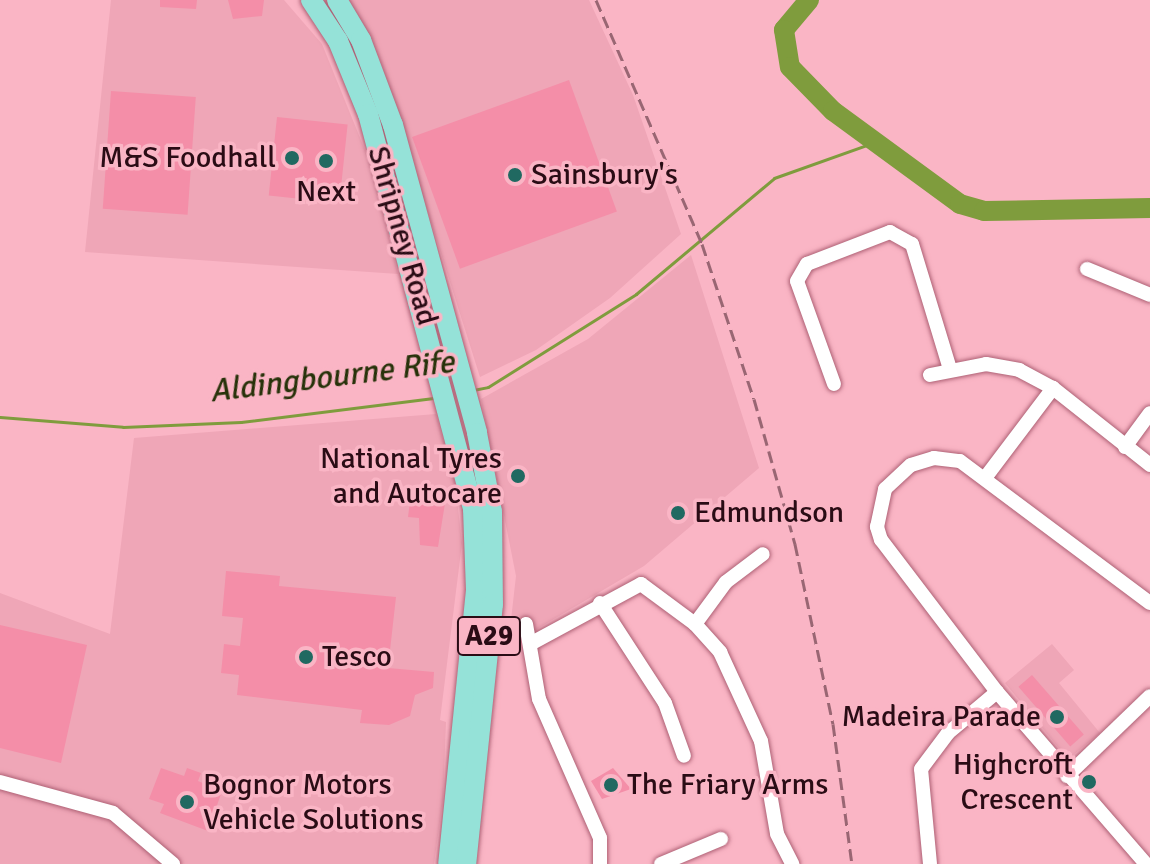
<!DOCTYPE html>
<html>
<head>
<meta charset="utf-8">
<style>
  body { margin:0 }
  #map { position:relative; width:1150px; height:864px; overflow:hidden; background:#fab5c5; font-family:Signika,sans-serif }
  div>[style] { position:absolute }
  .built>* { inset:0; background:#efa6b7 }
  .stream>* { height:3px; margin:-1.5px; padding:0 1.5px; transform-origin:1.5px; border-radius:1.5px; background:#7f9c3d }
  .river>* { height:20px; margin:-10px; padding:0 10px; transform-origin:10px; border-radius:10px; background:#7f9c3d }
  .building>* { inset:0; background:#f48ea8; transform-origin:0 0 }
  .roads { filter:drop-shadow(0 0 2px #ae6175) drop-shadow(0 0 2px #ae6175) }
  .street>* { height:14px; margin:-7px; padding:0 7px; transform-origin:7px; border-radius:7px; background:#fff }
  .primary>* { height:20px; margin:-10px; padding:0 10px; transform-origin:10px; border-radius:10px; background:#95e2d8 }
  .rail>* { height:3px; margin-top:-1.5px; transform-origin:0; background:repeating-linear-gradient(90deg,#996673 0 12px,transparent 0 18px) }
  .dots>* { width:22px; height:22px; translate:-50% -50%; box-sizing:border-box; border:4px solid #fab5c5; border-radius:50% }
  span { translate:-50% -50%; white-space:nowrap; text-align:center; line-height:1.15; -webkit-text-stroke:7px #fab5c5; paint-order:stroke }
  .shield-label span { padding:2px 6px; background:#fab5c5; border:2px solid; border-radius:6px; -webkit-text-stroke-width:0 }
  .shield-label { font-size:28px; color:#2a0c15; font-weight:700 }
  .poi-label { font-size:30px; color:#2a0c15 }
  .right { translate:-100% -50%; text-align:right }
  .left { translate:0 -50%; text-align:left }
  .street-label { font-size:30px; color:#2a0c15 }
  .water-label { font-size:32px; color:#27320a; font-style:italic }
</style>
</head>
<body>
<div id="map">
  <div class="built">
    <i style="clip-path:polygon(111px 0,284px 0,322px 44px,369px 160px,398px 274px,85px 252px)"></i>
    <i style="clip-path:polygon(349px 0,589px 0,633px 95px,681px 234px,610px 298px,536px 350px,480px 377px,380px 60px)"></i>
    <i style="clip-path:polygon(691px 255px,759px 468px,644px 566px,508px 646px,516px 576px,481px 399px,588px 339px)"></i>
    <i style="clip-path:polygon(436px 414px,455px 483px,462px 543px,440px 720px,446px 722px,443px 799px,434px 864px,0 864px,0 593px,110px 634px,134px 438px)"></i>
    <i style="clip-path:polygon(1052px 644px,1074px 670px,1059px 683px,1100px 733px,1068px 759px,1005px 683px)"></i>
  </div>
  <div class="stream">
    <i style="left:473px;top:390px;width:15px;rotate:-11deg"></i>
    <i style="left:488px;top:387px;width:175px;rotate:-32.1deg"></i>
    <i style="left:636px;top:294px;width:180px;rotate:-40deg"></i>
    <i style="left:774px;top:178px;width:107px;rotate:-19.6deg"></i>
    <i style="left:0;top:417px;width:123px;rotate:4.6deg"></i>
    <i style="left:123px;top:427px;width:118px;rotate:-2.4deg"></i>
    <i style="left:241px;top:422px;width:194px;rotate:-7.1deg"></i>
  </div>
  <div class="river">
    <i style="left:809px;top:0;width:39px;rotate:130deg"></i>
    <i style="left:784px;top:30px;width:37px;rotate:81deg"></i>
    <i style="left:790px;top:67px;width:62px;rotate:45.7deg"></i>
    <i style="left:833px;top:111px;width:157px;rotate:36.2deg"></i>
    <i style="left:960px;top:204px;width:25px;rotate:16deg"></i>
    <i style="left:984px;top:211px;width:166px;rotate:-1deg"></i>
  </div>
  <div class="building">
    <i style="clip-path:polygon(160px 0,197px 0,196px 9px,160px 7px)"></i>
    <i style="clip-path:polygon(228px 0,264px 0,262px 16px,233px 19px)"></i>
    <i style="left:569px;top:80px;width:140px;height:167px;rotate:70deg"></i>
    <i style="left:111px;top:91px;width:85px;height:118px;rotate:4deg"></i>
    <i style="left:277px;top:117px;width:71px;height:79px;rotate:6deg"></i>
    <i style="clip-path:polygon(411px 493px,446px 497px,438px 547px,420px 545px,419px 518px,408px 517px)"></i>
    <i style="clip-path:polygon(226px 571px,280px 576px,279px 586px,396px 597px,388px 668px,434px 672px,433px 688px,415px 695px,410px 716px,389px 725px,360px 723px,362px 710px,237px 695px,239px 675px,221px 673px,224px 644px,240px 646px,243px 618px,222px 616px)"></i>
    <i style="clip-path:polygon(0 625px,87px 645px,61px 763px,0 748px)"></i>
    <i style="left:1032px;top:675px;width:79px;height:18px;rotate:49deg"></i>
    <i style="clip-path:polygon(161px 768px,184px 776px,187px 768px,201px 773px,198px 781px,222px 791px,208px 831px,160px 813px,164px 804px,149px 799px)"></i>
    <i style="clip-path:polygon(613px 768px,631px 789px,602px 799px,591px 781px)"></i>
  </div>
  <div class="roads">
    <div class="street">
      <i style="left:1087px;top:269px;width:68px;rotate:22.4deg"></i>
      <i style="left:930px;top:375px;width:57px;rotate:-11.1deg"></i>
      <i style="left:986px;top:364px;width:34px;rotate:10deg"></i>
      <i style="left:1019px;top:370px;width:38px;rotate:28deg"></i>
      <i style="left:1053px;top:388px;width:124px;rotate:38.4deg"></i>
      <i style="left:834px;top:384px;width:109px;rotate:-109.8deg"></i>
      <i style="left:797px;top:281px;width:20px;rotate:-60deg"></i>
      <i style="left:807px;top:264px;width:89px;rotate:-21.1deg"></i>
      <i style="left:890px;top:232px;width:25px;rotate:29deg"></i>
      <i style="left:912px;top:244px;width:131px;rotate:73.1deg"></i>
      <i style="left:1125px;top:447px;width:42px;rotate:-53.7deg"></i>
      <i style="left:985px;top:478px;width:113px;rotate:-52.9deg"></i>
      <i style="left:600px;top:603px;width:119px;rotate:57deg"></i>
      <i style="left:665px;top:703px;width:56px;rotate:70.3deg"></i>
      <i style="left:526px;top:624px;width:76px;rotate:80.2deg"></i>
      <i style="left:539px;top:699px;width:152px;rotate:66.3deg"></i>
      <i style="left:600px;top:838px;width:26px;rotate:90deg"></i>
      <i style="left:695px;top:624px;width:52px;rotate:-53.6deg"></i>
      <i style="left:726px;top:582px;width:46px;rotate:-37.1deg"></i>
      <i style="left:530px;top:644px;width:126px;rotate:-28.4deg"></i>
      <i style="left:641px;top:584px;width:67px;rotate:36.5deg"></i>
      <i style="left:695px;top:624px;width:38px;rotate:48deg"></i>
      <i style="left:720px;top:652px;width:98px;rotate:65.3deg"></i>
      <i style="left:761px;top:741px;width:94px;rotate:80.2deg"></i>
      <i style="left:777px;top:834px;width:34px;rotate:63deg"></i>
      <i style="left:1067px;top:776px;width:115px;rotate:-43.9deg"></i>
      <i style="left:0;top:782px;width:117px;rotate:15.3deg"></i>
      <i style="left:113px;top:813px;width:79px;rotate:40.4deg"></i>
      <i style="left:661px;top:864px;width:65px;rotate:-22.6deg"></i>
      <i style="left:930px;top:864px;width:95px;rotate:-95.4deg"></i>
      <i style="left:921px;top:769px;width:45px;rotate:-53.1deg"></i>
      <i style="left:948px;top:733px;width:64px;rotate:-39.9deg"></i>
      <i style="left:1146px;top:864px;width:228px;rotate:-130.9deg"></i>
      <i style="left:997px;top:692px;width:191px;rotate:-127.3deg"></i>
      <i style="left:881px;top:540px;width:14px;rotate:-107deg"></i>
      <i style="left:877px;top:527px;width:39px;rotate:-78deg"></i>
      <i style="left:885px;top:489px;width:35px;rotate:-43deg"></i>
      <i style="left:911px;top:465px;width:24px;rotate:-17deg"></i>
      <i style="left:934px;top:458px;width:26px;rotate:7deg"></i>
      <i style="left:960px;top:461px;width:237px;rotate:36.8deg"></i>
    </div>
    <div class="primary">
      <i style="left:311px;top:0;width:49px;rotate:56.6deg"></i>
      <i style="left:338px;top:41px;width:79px;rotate:67.7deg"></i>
      <i style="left:368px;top:114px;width:409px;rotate:75.1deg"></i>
      <i style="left:473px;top:509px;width:81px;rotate:87.9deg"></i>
      <i style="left:476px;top:590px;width:275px;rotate:95.8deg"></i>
      <i style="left:337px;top:0;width:47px;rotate:59deg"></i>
      <i style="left:361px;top:40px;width:91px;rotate:69.4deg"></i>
      <i style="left:393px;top:125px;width:319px;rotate:74.7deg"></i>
      <i style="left:477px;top:433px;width:80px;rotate:79.2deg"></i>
      <i style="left:492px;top:512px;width:92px;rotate:89.4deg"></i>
      <i style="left:493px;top:604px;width:261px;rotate:95.9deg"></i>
    </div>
  </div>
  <div class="rail">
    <i style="left:596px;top:0;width:266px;rotate:66.5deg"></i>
    <i style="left:702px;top:244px;width:163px;rotate:71.5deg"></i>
    <i style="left:754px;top:399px;width:151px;rotate:74.2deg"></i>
    <i style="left:795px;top:544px;width:184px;rotate:78.1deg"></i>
    <i style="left:833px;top:724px;width:141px;rotate:82.3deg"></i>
  </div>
  <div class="dots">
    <i style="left:292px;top:158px;background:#206961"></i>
    <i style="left:326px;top:161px;background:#206961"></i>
    <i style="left:515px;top:175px;background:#206961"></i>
    <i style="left:518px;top:476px;background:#206961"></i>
    <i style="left:678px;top:513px;background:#206961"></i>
    <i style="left:306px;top:657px;background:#206961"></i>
    <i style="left:1057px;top:717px;background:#206961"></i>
    <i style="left:1089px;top:782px;background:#206961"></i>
    <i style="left:611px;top:785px;background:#206961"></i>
    <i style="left:187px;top:802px;background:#206961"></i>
  </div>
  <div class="shield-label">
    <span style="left:489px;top:636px">A29</span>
  </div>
  <div class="poi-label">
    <span class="right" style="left:276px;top:158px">M&amp;S Foodhall</span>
    <span class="left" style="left:531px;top:175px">Sainsbury's</span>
    <span style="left:326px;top:192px">Next</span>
    <span class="right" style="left:502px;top:476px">National Tyres<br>and Autocare</span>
    <span class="left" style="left:694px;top:513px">Edmundson</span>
    <span class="left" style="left:322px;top:657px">Tesco</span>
    <span class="right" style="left:1041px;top:717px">Madeira Parade</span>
    <span class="right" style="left:1073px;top:782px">Highcroft<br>Crescent</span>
    <span class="left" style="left:203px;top:802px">Bognor Motors<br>Vehicle Solutions</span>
    <span class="left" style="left:627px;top:785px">The Friary Arms</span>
  </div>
  <div class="street-label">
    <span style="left:402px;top:236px;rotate:74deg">Shripney Road</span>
  </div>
  <div class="water-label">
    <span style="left:332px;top:377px;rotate:-7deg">Aldingbourne Rife</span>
  </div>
</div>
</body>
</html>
